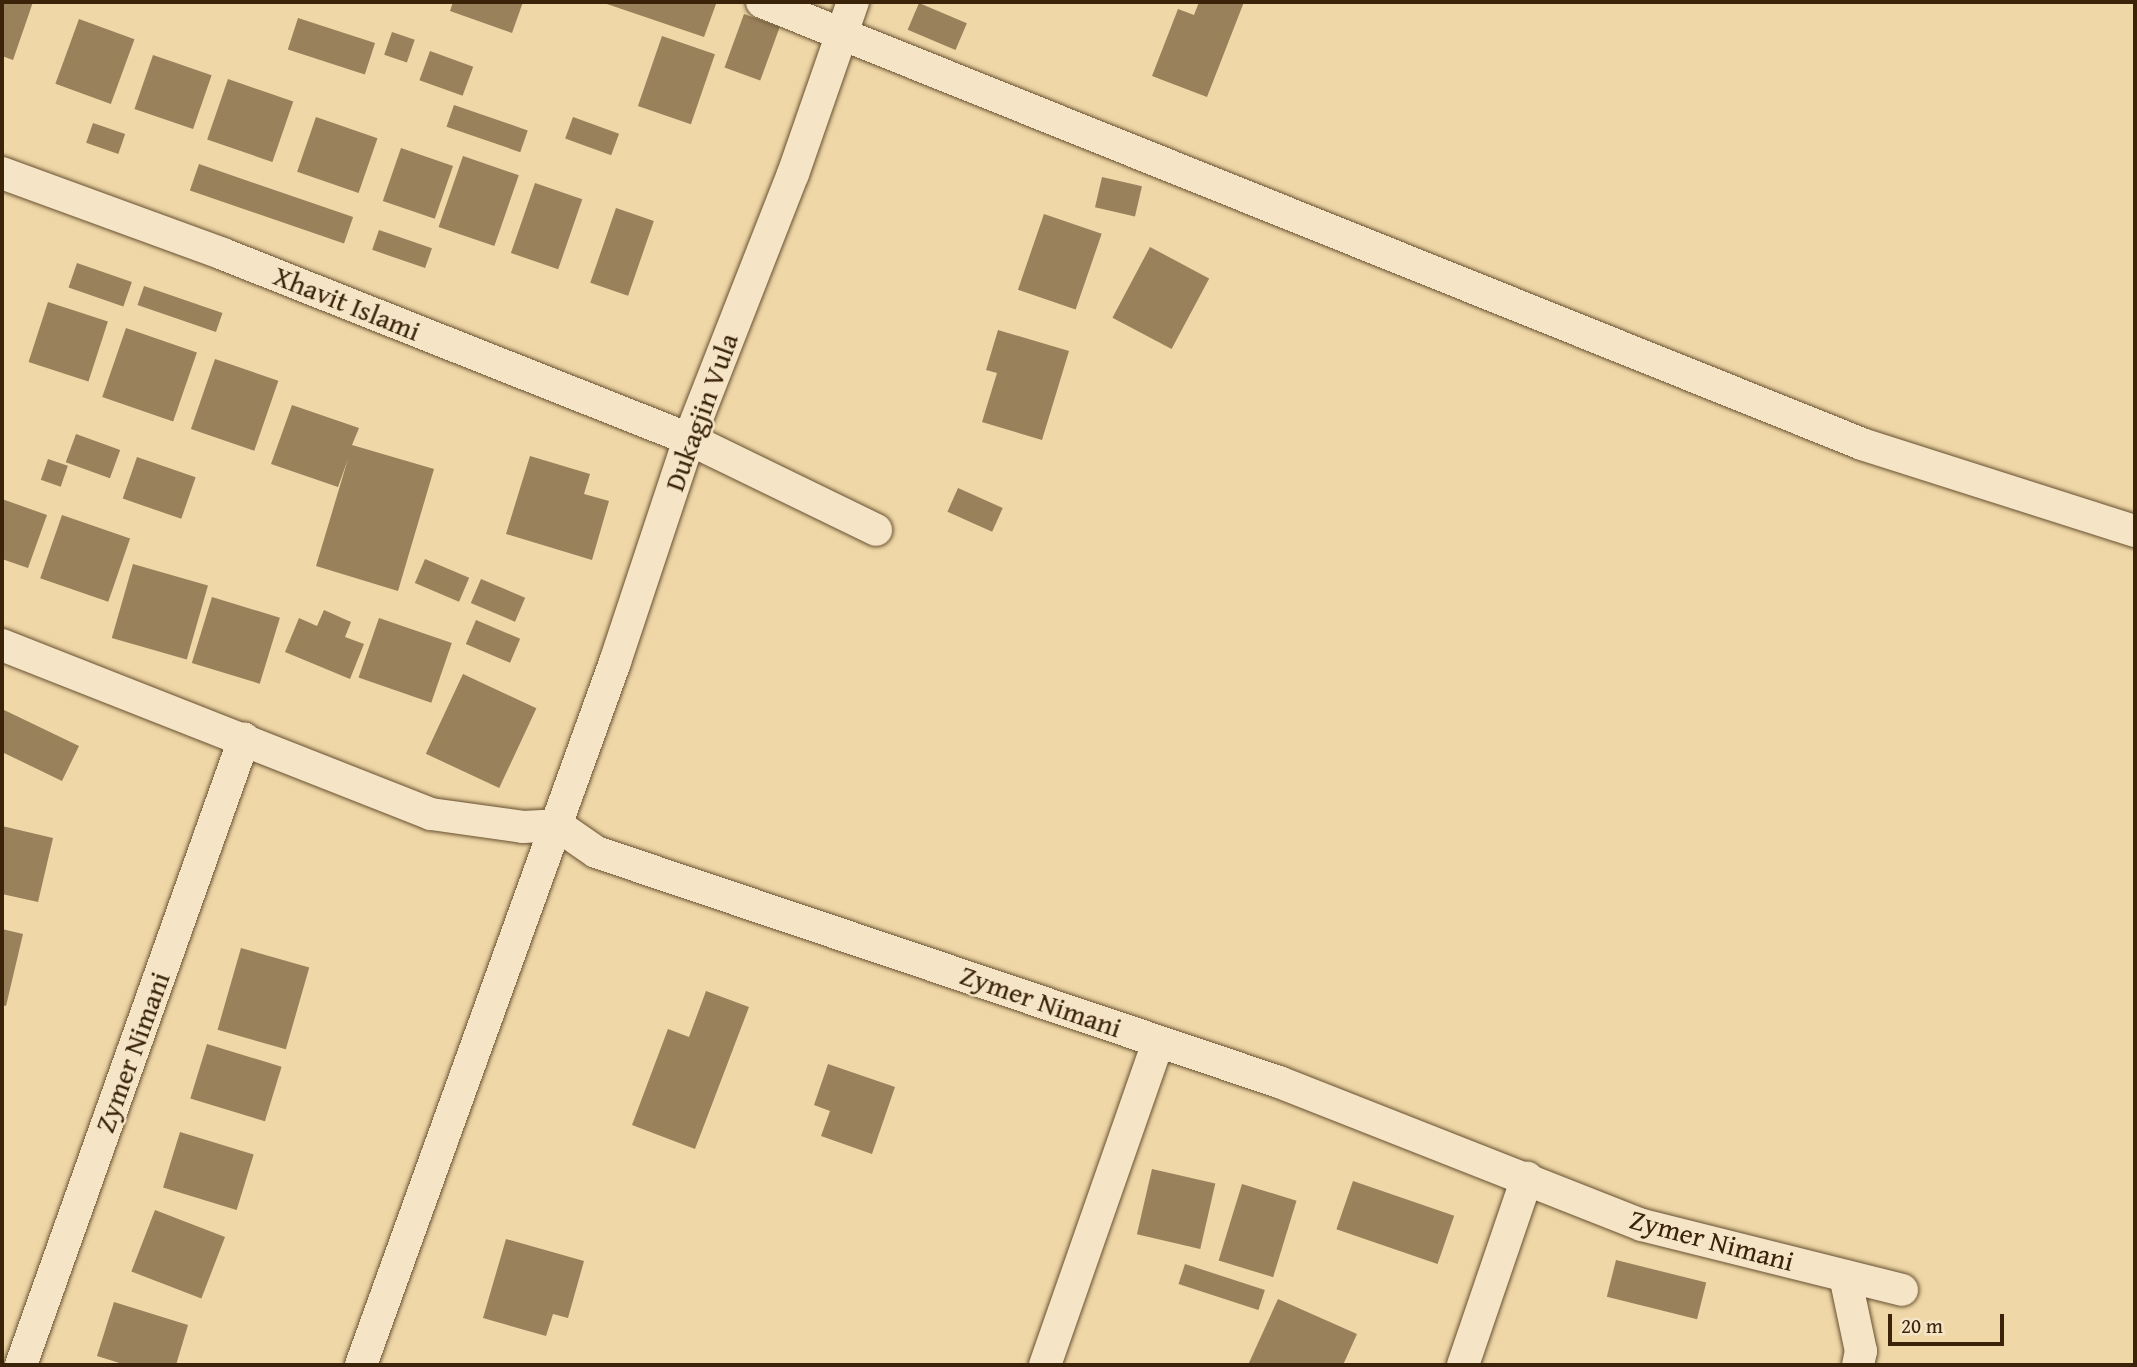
<!DOCTYPE html>
<html>
<head>
<meta charset="utf-8">
<style>
  body { margin:0 }
  #map { position:relative; width:2137px; height:1367px; overflow:hidden; background:#efd7a7; font-family:"Gentium Book Plus",serif }
  div>[style] { position:absolute }
  .building>* { inset:0; background:#98815b; transform-origin:0 0 }
  .roads { filter:drop-shadow(0 0 2px #675030) drop-shadow(0 0 2px #675030) }
  .street>* { height:32px; margin:-16px; padding:0 16px; transform-origin:16px; border-radius:16px; background:#f5e5c6 }
  span { translate:-50% -50%; white-space:nowrap; text-align:center; line-height:1.15; -webkit-text-stroke:5px #f5e5c6; paint-order:stroke }
  .street-label { font-size:28px; color:#3a2309 }
  .frame { position:absolute; inset:0; border:4px solid #3a2309; pointer-events:none }
  .scale { position:absolute; left:1888px; top:1314px; width:116px; height:32px; box-sizing:border-box; border:4px solid #3a2309; border-top:0; padding-left:9px; font-size:21px; line-height:24px; white-space:nowrap; color:#3a2309; -webkit-text-stroke:5px #f5e5c6; paint-order:stroke }
</style>
</head>
<body>
<div id="map">
  <div class="building">
    <i style="clip-path:polygon(2px 2px,33px 2px,13px 60px,2px 56px)"></i>
    <i style="clip-path:polygon(453px 2px,523px 2px,512px 33px,450px 11px)"></i>
    <i style="clip-path:polygon(601px 2px,710px 2px,716px 4px,704px 37px)"></i>
    <i style="clip-path:polygon(1199px 2px,1244px 2px,1207px 97px,1152px 76px,1178px 9px,1194px 15px)"></i>
    <i style="left:919px;top:3px;width:52px;height:29px;rotate:23deg"></i>
    <i style="left:744px;top:14px;width:38px;height:57px;rotate:20deg"></i>
    <i style="left:298px;top:18px;width:81px;height:33px;rotate:18deg"></i>
    <i style="left:79px;top:19px;width:59px;height:69px;rotate:20deg"></i>
    <i style="left:392px;top:32px;width:24px;height:24px;rotate:19deg"></i>
    <i style="left:662px;top:36px;width:56px;height:74px;rotate:19deg"></i>
    <i style="left:430px;top:51px;width:46px;height:31px;rotate:20deg"></i>
    <i style="left:153px;top:55px;width:62px;height:57px;rotate:19deg"></i>
    <i style="left:228px;top:79px;width:69px;height:64px;rotate:19deg"></i>
    <i style="left:454px;top:105px;width:78px;height:23px;rotate:19deg"></i>
    <i style="left:316px;top:117px;width:65px;height:58px;rotate:19deg"></i>
    <i style="left:573px;top:117px;width:49px;height:23px;rotate:20deg"></i>
    <i style="left:93px;top:123px;width:34px;height:21px;rotate:19deg"></i>
    <i style="left:401px;top:148px;width:55px;height:56px;rotate:19deg"></i>
    <i style="left:463px;top:156px;width:59px;height:75px;rotate:19deg"></i>
    <i style="left:199px;top:164px;width:163px;height:28px;rotate:19deg"></i>
    <i style="left:1102px;top:177px;width:41px;height:31px;rotate:13deg"></i>
    <i style="left:535px;top:183px;width:50px;height:74px;rotate:19deg"></i>
    <i style="left:616px;top:208px;width:40px;height:79px;rotate:19deg"></i>
    <i style="left:1044px;top:214px;width:61px;height:80px;rotate:19deg"></i>
    <i style="left:379px;top:230px;width:56px;height:21px;rotate:19deg"></i>
    <i style="left:1150px;top:247px;width:67px;height:80px;rotate:28deg"></i>
    <i style="left:77px;top:263px;width:58px;height:26px;rotate:19deg"></i>
    <i style="left:144px;top:286px;width:83px;height:20px;rotate:19deg"></i>
    <i style="left:48px;top:302px;width:63px;height:63px;rotate:18deg"></i>
    <i style="left:126px;top:328px;width:75px;height:73px;rotate:19deg"></i>
    <i style="clip-path:polygon(998px 330px,1069px 351px,1042px 440px,982px 422px,997px 373px,986px 370px)"></i>
    <i style="left:215px;top:359px;width:67px;height:74px;rotate:19deg"></i>
    <i style="clip-path:polygon(292px 405px,359px 428px,352px 445px,434px 469px,398px 591px,316px 566px,348px 459px,338px 487px,271px 464px)"></i>
    <i style="left:76px;top:434px;width:47px;height:30px;rotate:20deg"></i>
    <i style="clip-path:polygon(530px 456px,590px 474px,584px 494px,609px 501px,592px 560px,506px 534px)"></i>
    <i style="left:137px;top:457px;width:62px;height:44px;rotate:19deg"></i>
    <i style="left:48px;top:459px;width:21px;height:22px;rotate:19deg"></i>
    <i style="left:958px;top:488px;width:49px;height:26px;rotate:24deg"></i>
    <i style="clip-path:polygon(2px 499px,47px 515px,28px 568px,2px 559px)"></i>
    <i style="left:62px;top:515px;width:72px;height:67px;rotate:19deg"></i>
    <i style="left:425px;top:559px;width:48px;height:26px;rotate:23deg"></i>
    <i style="left:133px;top:564px;width:78px;height:77px;rotate:16deg"></i>
    <i style="left:481px;top:579px;width:48px;height:26px;rotate:23deg"></i>
    <i style="left:212px;top:597px;width:71px;height:69px;rotate:17deg"></i>
    <i style="clip-path:polygon(324px 610px,351px 622px,345px 637px,364px 644px,350px 679px,285px 652px,299px 618px,317px 626px)"></i>
    <i style="left:379px;top:618px;width:77px;height:63px;rotate:19deg"></i>
    <i style="left:476px;top:620px;width:48px;height:26px;rotate:23deg"></i>
    <i style="left:463px;top:674px;width:81px;height:88px;rotate:25deg"></i>
    <i style="clip-path:polygon(2px 709px,79px 746px,62px 781px,2px 752px)"></i>
    <i style="clip-path:polygon(2px 826px,53px 838px,38px 902px,2px 894px)"></i>
    <i style="clip-path:polygon(2px 929px,23px 934px,6px 1006px,2px 1005px)"></i>
    <i style="left:241px;top:948px;width:71px;height:85px;rotate:16deg"></i>
    <i style="clip-path:polygon(706px 991px,749px 1007px,695px 1149px,632px 1125px,668px 1029px,689px 1037px)"></i>
    <i style="left:207px;top:1044px;width:78px;height:57px;rotate:17deg"></i>
    <i style="clip-path:polygon(828px 1064px,895px 1087px,872px 1154px,821px 1136px,830px 1111px,814px 1105px)"></i>
    <i style="left:180px;top:1132px;width:77px;height:58px;rotate:17deg"></i>
    <i style="left:1152px;top:1169px;width:65px;height:67px;rotate:13deg"></i>
    <i style="left:1353px;top:1181px;width:107px;height:51px;rotate:19deg"></i>
    <i style="left:1242px;top:1184px;width:57px;height:80px;rotate:17deg"></i>
    <i style="left:155px;top:1210px;width:75px;height:66px;rotate:21deg"></i>
    <i style="clip-path:polygon(506px 1239px,584px 1261px,568px 1318px,553px 1314px,546px 1336px,483px 1318px)"></i>
    <i style="left:1616px;top:1260px;width:93px;height:38px;rotate:14deg"></i>
    <i style="left:1185px;top:1264px;width:84px;height:21px;rotate:18deg"></i>
    <i style="clip-path:polygon(1278px 1299px,1357px 1334px,1343px 1365px,1248px 1365px)"></i>
    <i style="clip-path:polygon(114px 1302px,188px 1325px,176px 1365px,126px 1365px,97px 1356px)"></i>
  </div>
  <div class="roads">
    <div class="street">
      <i style="left:762px;top:2px;width:1185px;rotate:21.89deg"></i>
      <i style="left:1862px;top:444px;width:287px;rotate:17.7deg"></i>
      <i style="left:2px;top:173px;width:235px;rotate:20.1deg"></i>
      <i style="left:223px;top:254px;width:501px;rotate:21.65deg"></i>
      <i style="left:689px;top:439px;width:208px;rotate:25.9deg"></i>
      <i style="left:2px;top:645px;width:461px;rotate:21.5deg"></i>
      <i style="left:431px;top:814px;width:93px;rotate:8deg"></i>
      <i style="left:523px;top:827px;width:34px;rotate:-3deg"></i>
      <i style="left:557px;top:825px;width:47px;rotate:34.7deg"></i>
      <i style="left:596px;top:852px;width:721px;rotate:18.61deg"></i>
      <i style="left:1279px;top:1082px;width:390px;rotate:21.5deg"></i>
      <i style="left:1642px;top:1225px;width:268px;rotate:14deg"></i>
      <i style="left:1845px;top:1276px;width:77px;rotate:78deg"></i>
      <i style="left:1861px;top:1351px;width:14px;rotate:102deg"></i>
      <i style="left:21px;top:1365px;width:665px;rotate:-70.39deg"></i>
      <i style="left:361px;top:1365px;width:747px;rotate:-70.13deg"></i>
      <i style="left:615px;top:662px;width:235px;rotate:-71.6deg"></i>
      <i style="left:689px;top:439px;width:285px;rotate:-68.6deg"></i>
      <i style="left:793px;top:174px;width:182px;rotate:-70.8deg"></i>
      <i style="left:1045px;top:1365px;width:341px;rotate:-70.7deg"></i>
      <i style="left:1463px;top:1365px;width:198px;rotate:-71.1deg"></i>
    </div>
  </div>
  <div class="street-label">
    <span style="left:347px;top:303px;rotate:22deg">Xhavit Islami</span>
    <span style="left:701px;top:412px;rotate:-70deg">Dukagjin Vula</span>
    <span style="left:1041px;top:1001px;rotate:19deg">Zymer Nimani</span>
    <span style="left:132px;top:1052px;rotate:-70deg">Zymer Nimani</span>
    <span style="left:1712px;top:1240px;rotate:15deg">Zymer Nimani</span>
  </div>
  <div class="frame"></div>
  <div class="scale">20 m</div>
</div>
</body>
</html>
